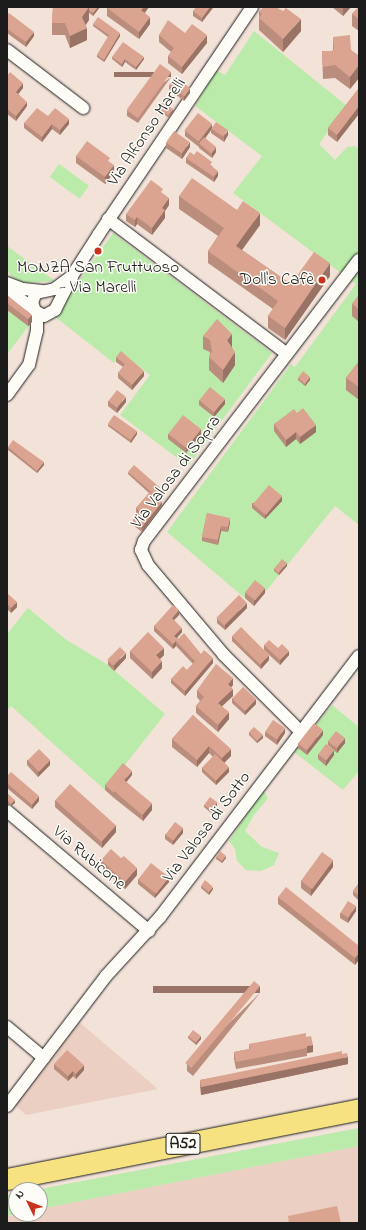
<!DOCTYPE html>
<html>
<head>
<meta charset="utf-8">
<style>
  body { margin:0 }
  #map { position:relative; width:366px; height:1230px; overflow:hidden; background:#f2e2d8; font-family:"Indie Flower",sans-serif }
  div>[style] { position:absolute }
  .built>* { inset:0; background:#ebcfc2 }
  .green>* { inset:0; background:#bbebaa; transform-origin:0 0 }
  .roads { filter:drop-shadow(0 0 1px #1c1c1c) drop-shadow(0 0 1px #1c1c1c) }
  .street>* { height:12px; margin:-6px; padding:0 6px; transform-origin:6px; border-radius:6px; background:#fdfcf7 }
  .highway>* { height:21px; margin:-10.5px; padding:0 10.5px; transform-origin:10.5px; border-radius:10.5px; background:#f7e281 }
  .wall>* { inset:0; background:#bb8d7c }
  .shaded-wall>* { inset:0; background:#997365; transform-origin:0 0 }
  .building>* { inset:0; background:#daa490; transform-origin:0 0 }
  .dots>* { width:11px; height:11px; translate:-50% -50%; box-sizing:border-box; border:2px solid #fdfcf7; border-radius:50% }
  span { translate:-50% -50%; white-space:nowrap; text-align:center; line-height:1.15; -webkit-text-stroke:3px #fdfcf7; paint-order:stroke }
  .shield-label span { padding:1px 3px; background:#fdfcf7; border:1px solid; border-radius:3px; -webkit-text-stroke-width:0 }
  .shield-label { font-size:16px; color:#1c1c1c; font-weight:700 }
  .street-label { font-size:17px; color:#1c1c1c }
  .poi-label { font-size:17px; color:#1c1c1c }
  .right { translate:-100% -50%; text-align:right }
  .frame { position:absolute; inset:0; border:8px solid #1c1c1c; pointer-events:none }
  .north { position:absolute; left:8px; top:1182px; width:40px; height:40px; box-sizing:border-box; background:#fdfcf7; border:1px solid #a3a29f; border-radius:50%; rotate:313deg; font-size:11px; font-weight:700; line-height:16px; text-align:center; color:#1c1c1c }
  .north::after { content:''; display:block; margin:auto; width:14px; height:18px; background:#c8321e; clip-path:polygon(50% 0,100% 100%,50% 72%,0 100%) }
</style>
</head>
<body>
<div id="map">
  <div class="built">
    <i style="clip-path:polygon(79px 1022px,158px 1089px,26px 1115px,15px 1105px)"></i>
    <i style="clip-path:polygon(359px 1146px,359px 1223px,7px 1223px,7px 1216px,40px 1214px,40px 1209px)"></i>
  </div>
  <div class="green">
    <i style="clip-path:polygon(254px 31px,347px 106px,319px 144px,335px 160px,347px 147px,355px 146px,359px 149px,359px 252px,341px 273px,233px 193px,262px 156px,195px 106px,216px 70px,225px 75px)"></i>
    <i style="left:59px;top:164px;width:37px;height:16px;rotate:36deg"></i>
    <i style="clip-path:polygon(113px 233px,272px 353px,188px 466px,120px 415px,150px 375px,122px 353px,114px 363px,54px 316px)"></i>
    <i style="clip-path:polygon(7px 246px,55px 281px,22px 283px,11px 276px,7px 269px)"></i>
    <i style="clip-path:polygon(359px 266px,359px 525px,335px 506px,254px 606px,167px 532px,291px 364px,295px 367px,356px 284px,350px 279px)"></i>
    <i style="clip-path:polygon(7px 302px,32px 322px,7px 354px)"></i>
    <i style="clip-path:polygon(28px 608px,65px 639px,108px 665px,165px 714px,105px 790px,11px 706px,7px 710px,7px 634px)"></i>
    <i style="clip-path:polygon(332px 705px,359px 727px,359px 771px,343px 790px,294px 752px)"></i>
    <i style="clip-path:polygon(263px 790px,268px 798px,254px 815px,245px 831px,262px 847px,279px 853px,274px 865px,261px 871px,246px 870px,237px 861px,235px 849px,229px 841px)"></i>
    <i style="clip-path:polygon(359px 1128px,359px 1146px,40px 1209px,40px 1190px,35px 1190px)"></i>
    <i style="clip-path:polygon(16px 1194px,17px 1214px,7px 1216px,7px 1195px)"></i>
  </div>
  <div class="roads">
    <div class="street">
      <i style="left:7px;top:50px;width:96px;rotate:37.3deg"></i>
      <i style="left:108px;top:219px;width:224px;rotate:37deg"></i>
      <i style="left:72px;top:276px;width:21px;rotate:143deg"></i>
      <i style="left:55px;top:289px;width:19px;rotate:168deg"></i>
      <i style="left:36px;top:293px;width:10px;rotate:114deg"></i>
      <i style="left:32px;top:302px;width:9px;rotate:72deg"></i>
      <i style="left:35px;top:311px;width:10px;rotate:29deg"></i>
      <i style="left:44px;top:316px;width:13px;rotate:-29deg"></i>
      <i style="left:55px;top:310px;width:38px;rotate:-63deg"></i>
      <i style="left:72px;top:276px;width:50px;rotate:-57.3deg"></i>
      <i style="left:99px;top:234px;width:274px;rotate:-56deg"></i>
      <i style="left:7px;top:283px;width:17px;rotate:21deg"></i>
      <i style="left:23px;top:289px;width:19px;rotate:6deg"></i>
      <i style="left:7px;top:290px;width:32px;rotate:35deg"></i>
      <i style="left:7px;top:395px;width:37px;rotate:-54deg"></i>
      <i style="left:29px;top:365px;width:35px;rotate:-77deg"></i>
      <i style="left:37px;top:331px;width:18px;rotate:-90deg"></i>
      <i style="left:301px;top:732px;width:109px;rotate:-135deg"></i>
      <i style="left:224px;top:655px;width:118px;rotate:-130.2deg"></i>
      <i style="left:148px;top:565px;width:17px;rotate:-115deg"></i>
      <i style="left:141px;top:550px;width:9px;rotate:-72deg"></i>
      <i style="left:144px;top:541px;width:354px;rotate:-52.6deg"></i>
      <i style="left:7px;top:811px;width:186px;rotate:40.2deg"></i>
      <i style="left:7px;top:1027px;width:48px;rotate:40deg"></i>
      <i style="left:7px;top:1106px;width:163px;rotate:-52.7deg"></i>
      <i style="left:106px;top:976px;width:80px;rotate:-47.5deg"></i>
      <i style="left:160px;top:917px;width:328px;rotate:-52.7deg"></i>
    </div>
    <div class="highway">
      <i style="left:7px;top:1179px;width:359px;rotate:-11.2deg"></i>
    </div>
  </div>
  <div class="wall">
    <i style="clip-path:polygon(53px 7px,100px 7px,93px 16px,89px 13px,89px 20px,86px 25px,87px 40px,70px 48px,65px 35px,52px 35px,52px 23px)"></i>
    <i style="clip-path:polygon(149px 7px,145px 13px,150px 24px,139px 39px,107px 16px,107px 8px)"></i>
    <i style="clip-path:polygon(213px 7px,202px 22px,193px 16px,193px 11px)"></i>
    <i style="clip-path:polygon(332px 7px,351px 7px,343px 16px)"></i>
    <i style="clip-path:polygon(359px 7px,359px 31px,352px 26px,352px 14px)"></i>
    <i style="clip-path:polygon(259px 11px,301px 31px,283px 52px,259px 30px)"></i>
    <i style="clip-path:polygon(7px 15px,34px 36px,26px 47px,7px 33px)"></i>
    <i style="clip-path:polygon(93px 24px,120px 36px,104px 62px,97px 57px,97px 55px,108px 37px,93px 26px)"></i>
    <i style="clip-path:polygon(185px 33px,207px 43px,182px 74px,168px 63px,168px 56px,171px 52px,159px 42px,159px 35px)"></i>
    <i style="clip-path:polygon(333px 37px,359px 56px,359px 78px,350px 89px,335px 78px,323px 79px,322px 51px,332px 51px,333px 50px)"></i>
    <i style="clip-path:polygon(112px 57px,144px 59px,136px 70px,125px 62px,122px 67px,112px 59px)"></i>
    <i style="clip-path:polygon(7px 76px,23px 88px,18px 94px,27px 106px,16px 121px,7px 114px)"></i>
    <i style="clip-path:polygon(171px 77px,138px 123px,127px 116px,127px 111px)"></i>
    <i style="clip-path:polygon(169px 85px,190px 93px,184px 101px,169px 89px)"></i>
    <i style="clip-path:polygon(359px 88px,359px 119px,358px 114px,337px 142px,328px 135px,328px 128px)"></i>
    <i style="clip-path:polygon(158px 108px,173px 112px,169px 118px,158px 110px)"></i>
    <i style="clip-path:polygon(48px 116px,69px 124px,60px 135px,52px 129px,42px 142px,24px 128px,24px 123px)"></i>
    <i style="clip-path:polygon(212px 127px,228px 135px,224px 142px,211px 133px,211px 130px,205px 138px,216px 152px,212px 158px,199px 148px,199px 146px,199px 147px,185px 136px,185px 131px)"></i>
    <i style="clip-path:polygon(166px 143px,190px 147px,182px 159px,166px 148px)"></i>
    <i style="clip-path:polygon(194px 155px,212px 166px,218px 176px,214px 182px,186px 163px,186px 158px)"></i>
    <i style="clip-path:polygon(76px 156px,110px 163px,114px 172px,105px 184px,76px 163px)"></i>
    <i style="clip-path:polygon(163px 194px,169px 205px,165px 211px,165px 218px,152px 235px,137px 224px,135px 227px,126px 221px,126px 214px)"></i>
    <i style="clip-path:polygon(179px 196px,237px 210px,260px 225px,242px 250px,291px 284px,330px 276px,285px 340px,268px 328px,268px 316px,273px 309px,208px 263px,208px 251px,218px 236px,179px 209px)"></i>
    <i style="clip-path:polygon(7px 295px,32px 322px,28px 326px,7px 310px)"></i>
    <i style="clip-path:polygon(359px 295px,359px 322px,352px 316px,352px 304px)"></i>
    <i style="clip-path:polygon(203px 336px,232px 347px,235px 365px,223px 383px,209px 370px,209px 357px,210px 354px,210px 352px,203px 349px)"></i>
    <i style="clip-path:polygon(116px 357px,144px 376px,132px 390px,118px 378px,118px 373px,123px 367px,116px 362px)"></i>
    <i style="clip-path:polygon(359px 361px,359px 400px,346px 390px,346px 378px)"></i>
    <i style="clip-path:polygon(298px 378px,310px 380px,305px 386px,298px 380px)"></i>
    <i style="clip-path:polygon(199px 400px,225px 404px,214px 417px,199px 405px)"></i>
    <i style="clip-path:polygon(108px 401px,126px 402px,117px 413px,108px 406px)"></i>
    <i style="clip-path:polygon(297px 413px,316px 432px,300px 444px,296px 439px,286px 447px,274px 431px,274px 424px)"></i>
    <i style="clip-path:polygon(108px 424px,137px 434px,131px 443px,108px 426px)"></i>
    <i style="clip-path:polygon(168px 434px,201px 434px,186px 453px,168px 439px)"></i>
    <i style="clip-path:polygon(8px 447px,44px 465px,37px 473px,8px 450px)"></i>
    <i style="clip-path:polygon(128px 472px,165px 494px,160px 500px,162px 506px,142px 532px,133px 525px,133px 520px,138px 514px,136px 513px,136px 508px,149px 493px,128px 474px)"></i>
    <i style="clip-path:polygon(282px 501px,265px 519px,252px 508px,252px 503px)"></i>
    <i style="clip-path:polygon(207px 513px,230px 522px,228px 532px,221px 531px,218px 545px,202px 541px,202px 537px)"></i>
    <i style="clip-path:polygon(287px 566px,279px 575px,274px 571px,274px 569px)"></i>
    <i style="clip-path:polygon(7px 593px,17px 607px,11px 613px,7px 609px)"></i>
    <i style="clip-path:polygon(245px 593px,265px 593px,254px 606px,245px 598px)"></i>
    <i style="clip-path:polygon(247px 608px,225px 630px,217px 623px,217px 618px)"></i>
    <i style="clip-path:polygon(179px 615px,174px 620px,182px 632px,177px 638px,213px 663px,185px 696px,171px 683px,171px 679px,187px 670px,193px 664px,176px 646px,173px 649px,154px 631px,154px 626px)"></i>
    <i style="clip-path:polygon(232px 636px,269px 660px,261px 669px,232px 641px)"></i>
    <i style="clip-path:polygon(264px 645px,278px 648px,289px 655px,280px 665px,264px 650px)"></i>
    <i style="clip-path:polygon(130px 651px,164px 655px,160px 659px,162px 668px,152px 679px,130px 658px)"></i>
    <i style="clip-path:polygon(126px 658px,114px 671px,108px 665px,108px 660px)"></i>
    <i style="clip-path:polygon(233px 685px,231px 687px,233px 696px,222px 706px,229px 719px,218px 732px,196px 713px,196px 706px,200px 701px,197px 697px,197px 690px)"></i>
    <i style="clip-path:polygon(232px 698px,256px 704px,245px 715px,232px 703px)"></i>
    <i style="clip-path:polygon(193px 715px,231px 756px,224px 763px,229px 772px,216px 785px,202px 772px,202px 768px,213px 757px,209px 753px,197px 767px,172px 747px,172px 739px)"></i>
    <i style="clip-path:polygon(249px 732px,263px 738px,257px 743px,249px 735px)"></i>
    <i style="clip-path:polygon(265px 732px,285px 733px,277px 745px,265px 736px)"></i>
    <i style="clip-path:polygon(323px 735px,307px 755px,298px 748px,298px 743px)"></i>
    <i style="clip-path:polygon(328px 741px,345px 743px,337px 753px,328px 745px)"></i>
    <i style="clip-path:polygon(318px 754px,334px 755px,326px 766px,318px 759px)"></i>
    <i style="clip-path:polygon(27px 760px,50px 765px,38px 777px,27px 765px)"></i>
    <i style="clip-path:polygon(132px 775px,126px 782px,152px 810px,143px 821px,114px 798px,105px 790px,105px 785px)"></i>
    <i style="clip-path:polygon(7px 776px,39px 801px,32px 809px,7px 788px)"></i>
    <i style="clip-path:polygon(7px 793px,15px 803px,11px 806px,7px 803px)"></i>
    <i style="clip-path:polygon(55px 800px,116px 832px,102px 848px,55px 807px)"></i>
    <i style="clip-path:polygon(204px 805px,217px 805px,211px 813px,204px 807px)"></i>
    <i style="clip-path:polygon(183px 833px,173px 845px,165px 839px,165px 834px)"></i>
    <i style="clip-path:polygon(216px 857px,226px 858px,222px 863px,216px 859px)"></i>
    <i style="clip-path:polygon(121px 858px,137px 875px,125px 889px,101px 867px,101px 860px)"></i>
    <i style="clip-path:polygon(333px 867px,311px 896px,301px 888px,301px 881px)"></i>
    <i style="clip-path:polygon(138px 879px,169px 882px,155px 898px,138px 884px)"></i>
    <i style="clip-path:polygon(359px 883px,359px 901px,353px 895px,353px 891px)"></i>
    <i style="clip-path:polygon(201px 886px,213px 889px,209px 895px,201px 888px)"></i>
    <i style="clip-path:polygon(278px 897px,359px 946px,355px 965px,278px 904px)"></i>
    <i style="clip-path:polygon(356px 911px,348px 923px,340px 918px,340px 913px)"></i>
    <i style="clip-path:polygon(260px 993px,193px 1076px,187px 1071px,187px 1064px)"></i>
    <i style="clip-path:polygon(188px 1036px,201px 1039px,196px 1045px,188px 1038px)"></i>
    <i style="clip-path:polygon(306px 1037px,313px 1052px,307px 1053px,307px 1056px,236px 1069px,234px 1059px,234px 1052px,249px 1049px,249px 1044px)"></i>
    <i style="clip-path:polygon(342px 1054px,348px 1064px,201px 1095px,200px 1087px,200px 1080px)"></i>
    <i style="clip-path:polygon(54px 1064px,84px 1070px,76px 1079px,73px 1076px,68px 1081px,54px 1069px)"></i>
  </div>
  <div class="shaded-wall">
    <i style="clip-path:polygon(89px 7px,89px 20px,82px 29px,82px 17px)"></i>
    <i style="clip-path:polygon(98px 7px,100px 7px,93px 16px,93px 13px)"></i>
    <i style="clip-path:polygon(144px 7px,149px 7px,141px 17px,141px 10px)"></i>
    <i style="clip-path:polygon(210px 7px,213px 7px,213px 8px,202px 22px,202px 18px)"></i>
    <i style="clip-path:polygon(343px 7px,351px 7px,343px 16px)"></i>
    <i style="clip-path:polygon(150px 17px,150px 24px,139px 39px,139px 32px)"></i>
    <i style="clip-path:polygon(301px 19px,301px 31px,283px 52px,283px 39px)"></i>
    <i style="clip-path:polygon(87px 28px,87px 40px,70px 48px,70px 36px)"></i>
    <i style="clip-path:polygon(34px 32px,34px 36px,26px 47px,26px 42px)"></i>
    <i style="clip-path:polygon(120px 33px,120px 36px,104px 62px,104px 60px)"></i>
    <i style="clip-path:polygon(207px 35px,207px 43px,182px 74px,182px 67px)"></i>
    <i style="clip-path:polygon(144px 57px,144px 59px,136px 70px,136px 67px)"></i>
    <i style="clip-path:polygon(125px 59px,125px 62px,122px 67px,122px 64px)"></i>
    <i style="clip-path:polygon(359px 65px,359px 78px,350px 89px,350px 77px)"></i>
    <i style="left:171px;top:72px;width:5px;height:57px;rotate:90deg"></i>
    <i style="clip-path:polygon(23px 83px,23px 88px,16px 97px,16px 92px)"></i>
    <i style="clip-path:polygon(190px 88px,190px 93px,184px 101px,184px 96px)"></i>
    <i style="clip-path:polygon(27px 102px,27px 106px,16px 121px,16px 116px)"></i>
    <i style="clip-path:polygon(359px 106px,359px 114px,337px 142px,337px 135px)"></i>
    <i style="clip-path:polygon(173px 109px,173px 112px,169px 118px,169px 116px)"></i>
    <i style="clip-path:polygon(69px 119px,69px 124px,60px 135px,60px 130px)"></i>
    <i style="clip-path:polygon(52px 124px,52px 129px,42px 142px,42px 137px)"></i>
    <i style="clip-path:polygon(212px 124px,212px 129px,211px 128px,211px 130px,201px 144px,199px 143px,199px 147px,199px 142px)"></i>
    <i style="clip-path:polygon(228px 130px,228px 135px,224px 142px,224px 137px)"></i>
    <i style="clip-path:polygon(190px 142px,190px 147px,182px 159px,182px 154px)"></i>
    <i style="clip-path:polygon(216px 147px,216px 152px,212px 158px,212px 153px)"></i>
    <i style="clip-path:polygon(114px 165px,114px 172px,105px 184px,105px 177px)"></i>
    <i style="clip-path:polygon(218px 171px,218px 176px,214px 182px,214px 177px)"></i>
    <i style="clip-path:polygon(169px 198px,169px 205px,165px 211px,165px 218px,152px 235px,152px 228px,162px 208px)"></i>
    <i style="clip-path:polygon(260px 213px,260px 225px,236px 258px,236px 246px)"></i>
    <i style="clip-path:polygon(137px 217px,137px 224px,135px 227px,135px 220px)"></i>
    <i style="clip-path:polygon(330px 263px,330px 276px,285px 340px,285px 328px)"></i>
    <i style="clip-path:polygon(32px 315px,32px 322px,28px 326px,28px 319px)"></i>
    <i style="clip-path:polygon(232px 334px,232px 347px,227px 353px,227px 340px)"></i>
    <i style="clip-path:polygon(235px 352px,235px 365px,223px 383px,223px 370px)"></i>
    <i style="clip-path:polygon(144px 371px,144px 376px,132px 390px,132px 385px)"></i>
    <i style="clip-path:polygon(310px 377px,310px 380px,305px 386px,305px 384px)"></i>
    <i style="clip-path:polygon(126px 397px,126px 402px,117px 413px,117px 408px)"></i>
    <i style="clip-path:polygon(225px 399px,225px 404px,214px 417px,214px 412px)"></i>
    <i style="clip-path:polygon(316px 425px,316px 432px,300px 444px,300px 437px)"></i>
    <i style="clip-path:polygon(201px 429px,201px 434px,186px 453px,186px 448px)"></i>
    <i style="clip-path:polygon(137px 431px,137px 434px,131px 443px,131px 441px)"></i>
    <i style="clip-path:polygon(296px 432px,296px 439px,286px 447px,286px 440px)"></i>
    <i style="clip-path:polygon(44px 462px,44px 465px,37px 473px,37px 471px)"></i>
    <i style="clip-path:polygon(165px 492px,165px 494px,159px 501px,159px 499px)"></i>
    <i style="clip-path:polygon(282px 496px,282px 501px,265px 519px,265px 515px)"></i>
    <i style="clip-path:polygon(162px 502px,162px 506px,142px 532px,142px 527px)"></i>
    <i style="clip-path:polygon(230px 518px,230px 522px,228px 532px,228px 527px)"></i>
    <i style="clip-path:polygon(221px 526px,221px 531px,218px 545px,218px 540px)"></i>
    <i style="clip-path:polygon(287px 563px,287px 566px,279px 575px,279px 573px)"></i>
    <i style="clip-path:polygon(265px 588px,265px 593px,254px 606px,254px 601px)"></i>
    <i style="clip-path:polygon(17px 602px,17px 607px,11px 613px,11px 608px)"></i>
    <i style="clip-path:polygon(247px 603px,247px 608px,225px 630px,225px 625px)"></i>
    <i style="clip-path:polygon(179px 610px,179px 615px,172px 622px,172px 618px)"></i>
    <i style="clip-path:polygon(182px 628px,182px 632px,174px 641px,174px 636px)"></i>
    <i style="clip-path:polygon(176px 641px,176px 646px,173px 649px,173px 644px)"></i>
    <i style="clip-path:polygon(164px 648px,164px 655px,156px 663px,156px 655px)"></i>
    <i style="clip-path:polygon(289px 651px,289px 655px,280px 665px,280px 660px)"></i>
    <i style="clip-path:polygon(126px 653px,126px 658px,114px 671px,114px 666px)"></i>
    <i style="clip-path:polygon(269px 655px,269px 660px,261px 669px,261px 664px)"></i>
    <i style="clip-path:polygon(213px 658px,213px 663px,185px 696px,185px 691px)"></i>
    <i style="clip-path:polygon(162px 661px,162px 668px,152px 679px,152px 672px)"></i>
    <i style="clip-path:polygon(233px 678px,233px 685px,228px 691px,228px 684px)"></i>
    <i style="clip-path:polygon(233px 689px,233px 696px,218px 710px,218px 703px)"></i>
    <i style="clip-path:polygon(256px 699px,256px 704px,245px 715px,245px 710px)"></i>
    <i style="clip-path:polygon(229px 712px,229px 719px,218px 732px,218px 725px)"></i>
    <i style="clip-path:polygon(285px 728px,285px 733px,277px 745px,277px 740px)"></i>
    <i style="clip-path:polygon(323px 730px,323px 735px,307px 755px,307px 751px)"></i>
    <i style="clip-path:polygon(263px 735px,263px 738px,257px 743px,257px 741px)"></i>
    <i style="clip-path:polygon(345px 738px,345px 743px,337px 753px,337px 748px)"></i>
    <i style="clip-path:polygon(209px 746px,209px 753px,197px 767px,197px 760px)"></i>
    <i style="clip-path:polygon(231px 749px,231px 756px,222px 765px,222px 758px)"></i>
    <i style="clip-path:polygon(334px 750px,334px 755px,326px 766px,326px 761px)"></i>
    <i style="clip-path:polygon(50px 760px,50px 765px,38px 777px,38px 772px)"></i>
    <i style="clip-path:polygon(229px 767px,229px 772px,216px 785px,216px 780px)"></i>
    <i style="clip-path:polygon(132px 771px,132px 775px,117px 794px,115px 792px)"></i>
    <i style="clip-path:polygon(39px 796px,39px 801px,32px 809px,32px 805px)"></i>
    <i style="clip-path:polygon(15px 800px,15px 803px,11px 806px,11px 804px)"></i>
    <i style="clip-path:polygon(217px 802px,217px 805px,211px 813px,211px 811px)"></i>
    <i style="clip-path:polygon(152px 803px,152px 810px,143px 821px,143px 814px)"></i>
    <i style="clip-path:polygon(116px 825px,116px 832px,102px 848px,102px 841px)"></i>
    <i style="clip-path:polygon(183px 828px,183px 833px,173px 845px,173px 840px)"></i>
    <i style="clip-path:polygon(226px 856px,226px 858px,222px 863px,222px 861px)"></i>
    <i style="clip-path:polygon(333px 860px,333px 867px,311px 896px,311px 889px)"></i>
    <i style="clip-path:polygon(137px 868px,137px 875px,125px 889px,125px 882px)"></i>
    <i style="clip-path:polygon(169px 877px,169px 882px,155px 898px,155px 893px)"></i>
    <i style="clip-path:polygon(213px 887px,213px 889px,209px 895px,209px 892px)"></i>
    <i style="clip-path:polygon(356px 906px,356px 911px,348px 923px,348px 918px)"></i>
    <i style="clip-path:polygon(359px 953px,359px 960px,355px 965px,355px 958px)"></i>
    <i style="left:260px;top:986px;width:7px;height:107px;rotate:90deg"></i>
    <i style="clip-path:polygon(201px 1036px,201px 1039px,196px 1045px,196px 1042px)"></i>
    <i style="clip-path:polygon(313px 1045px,313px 1052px,307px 1053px,307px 1046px)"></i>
    <i style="clip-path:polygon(348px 1057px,348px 1064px,201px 1095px,201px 1087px)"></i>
    <i style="clip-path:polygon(84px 1065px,84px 1070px,76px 1079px,76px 1074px)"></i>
    <i style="clip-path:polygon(73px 1071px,73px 1076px,68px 1081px,68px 1076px)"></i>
  </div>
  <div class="building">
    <i style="clip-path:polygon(53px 7px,89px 7px,82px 17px,87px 28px,70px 36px,65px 23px,52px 23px)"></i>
    <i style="clip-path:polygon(89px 7px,98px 7px,93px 13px,89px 10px)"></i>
    <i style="clip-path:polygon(108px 7px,144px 7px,141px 10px,150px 17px,139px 32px,107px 8px)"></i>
    <i style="clip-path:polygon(196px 7px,210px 7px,202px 18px,193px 11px)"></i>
    <i style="clip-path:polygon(264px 7px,276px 7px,283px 11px,286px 8px,301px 19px,283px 39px,259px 18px,262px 14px,259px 11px)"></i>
    <i style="clip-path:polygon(358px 7px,359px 7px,359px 19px,352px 14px)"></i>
    <i style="clip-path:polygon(9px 13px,34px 32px,26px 42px,7px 29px,7px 15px)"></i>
    <i style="clip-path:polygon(98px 17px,120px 33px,104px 60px,97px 55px,109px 35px,93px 24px)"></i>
    <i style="clip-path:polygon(168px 20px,185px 33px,192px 24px,207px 35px,182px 67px,168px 56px,174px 48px,159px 35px)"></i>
    <i style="clip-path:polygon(350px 35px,351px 50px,359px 56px,359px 65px,350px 77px,335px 65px,323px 67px,322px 51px,332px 51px,334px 49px,333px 37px)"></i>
    <i style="clip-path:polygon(123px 42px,144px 57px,136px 67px,125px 59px,122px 64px,112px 57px)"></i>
    <i style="left:160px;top:64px;width:14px;height:57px;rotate:36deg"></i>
    <i style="clip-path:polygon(10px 72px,23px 83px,16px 92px,27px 102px,16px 116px,7px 109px,7px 91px,8px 90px,7px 89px,7px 76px)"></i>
    <i style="left:175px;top:77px;width:19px;height:10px;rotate:36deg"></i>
    <i style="clip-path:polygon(359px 88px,359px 106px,337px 135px,328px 128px)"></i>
    <i style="left:163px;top:102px;width:12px;height:8px;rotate:35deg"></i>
    <i style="clip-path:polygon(37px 108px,48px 116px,55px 108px,69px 119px,60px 130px,52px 124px,42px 137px,24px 123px)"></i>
    <i style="left:198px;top:113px;width:18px;height:22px;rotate:38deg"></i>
    <i style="left:216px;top:122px;width:14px;height:8px;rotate:34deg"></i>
    <i style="left:174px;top:131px;width:19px;height:14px;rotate:35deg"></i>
    <i style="left:204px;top:137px;width:16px;height:8px;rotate:40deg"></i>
    <i style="clip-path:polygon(87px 141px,110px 158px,108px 161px,114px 165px,105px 177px,76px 156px)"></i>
    <i style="clip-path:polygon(197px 151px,212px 162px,210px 165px,218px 171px,214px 177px,186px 158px,190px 152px,194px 155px)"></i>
    <i style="clip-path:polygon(192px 178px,237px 210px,243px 201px,260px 213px,236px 246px,291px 284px,314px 252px,330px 263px,285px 328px,268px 316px,278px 301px,208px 251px,224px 228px,179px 196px)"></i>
    <i style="clip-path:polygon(151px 180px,163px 189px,161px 192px,169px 198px,162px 208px,165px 210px,152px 228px,137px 217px,135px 220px,126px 214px)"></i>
    <i style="clip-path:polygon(7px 295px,32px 315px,28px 319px,7px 303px)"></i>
    <i style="clip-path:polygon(359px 295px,359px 309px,352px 304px)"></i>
    <i style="clip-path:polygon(217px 319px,232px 334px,227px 340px,235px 352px,223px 370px,209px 357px,212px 351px,210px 340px,203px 336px)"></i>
    <i style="clip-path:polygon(121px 351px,144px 371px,132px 385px,118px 373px,125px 364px,116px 357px)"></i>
    <i style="clip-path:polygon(359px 361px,359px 387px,346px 378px)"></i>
    <i style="clip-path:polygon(303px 371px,310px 377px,305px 384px,298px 378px)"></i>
    <i style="left:210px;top:387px;width:19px;height:17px;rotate:39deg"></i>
    <i style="left:117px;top:390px;width:11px;height:14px;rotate:38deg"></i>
    <i style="clip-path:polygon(303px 408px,316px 425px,300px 437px,296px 432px,286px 440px,274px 424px,294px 409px,297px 413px)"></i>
    <i style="left:114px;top:415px;width:28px;height:11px;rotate:35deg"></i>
    <i style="left:183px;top:415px;width:23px;height:24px;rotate:38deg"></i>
    <i style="clip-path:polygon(13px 440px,44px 462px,37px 471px,8px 447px)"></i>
    <i style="left:134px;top:465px;width:41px;height:9px;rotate:41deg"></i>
    <i style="left:269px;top:485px;width:17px;height:25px;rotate:40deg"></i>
    <i style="clip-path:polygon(150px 492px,162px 502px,142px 527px,133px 520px,140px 511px,136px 508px)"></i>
    <i style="clip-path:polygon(207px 513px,230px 518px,228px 527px,221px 526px,218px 540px,202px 537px)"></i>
    <i style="left:282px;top:559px;width:6px;height:13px;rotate:39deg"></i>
    <i style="left:255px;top:580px;width:13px;height:16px;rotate:39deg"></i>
    <i style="clip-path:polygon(7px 593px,17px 602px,11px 608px,7px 604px)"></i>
    <i style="left:239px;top:595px;width:11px;height:32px;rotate:45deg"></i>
    <i style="clip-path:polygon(173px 605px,179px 610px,172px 618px,182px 628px,174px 636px,178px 639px,184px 633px,201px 654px,204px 650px,213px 658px,185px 691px,171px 679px,183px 666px,187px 670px,195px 661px,176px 641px,173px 644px,154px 626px)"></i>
    <i style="left:241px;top:627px;width:40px;height:13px;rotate:45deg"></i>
    <i style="clip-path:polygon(148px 632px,164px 648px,156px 655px,162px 661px,152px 672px,130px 651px)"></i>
    <i style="clip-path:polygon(269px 640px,278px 648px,282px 644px,289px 651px,280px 660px,264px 645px)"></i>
    <i style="left:120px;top:647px;width:8px;height:18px;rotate:45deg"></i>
    <i style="clip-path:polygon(216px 664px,233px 678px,228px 684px,233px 689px,218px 703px,229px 712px,218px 725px,196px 706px,204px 697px,197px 690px)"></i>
    <i style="left:243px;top:687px;width:18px;height:16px;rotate:43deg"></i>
    <i style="clip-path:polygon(193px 715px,231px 749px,222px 758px,209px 746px,197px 760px,172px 739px)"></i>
    <i style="left:273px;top:720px;width:14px;height:14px;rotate:34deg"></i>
    <i style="left:314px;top:723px;width:11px;height:26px;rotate:38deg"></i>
    <i style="clip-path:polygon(254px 727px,263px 735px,257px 741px,249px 732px)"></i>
    <i style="left:336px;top:731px;width:11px;height:13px;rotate:38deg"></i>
    <i style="left:326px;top:744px;width:10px;height:13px;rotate:37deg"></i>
    <i style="left:39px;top:749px;width:16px;height:16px;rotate:45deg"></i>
    <i style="left:215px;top:754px;width:19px;height:19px;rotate:43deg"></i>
    <i style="clip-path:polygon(123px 763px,132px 771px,124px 780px,123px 779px,114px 791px,114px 793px,105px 785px)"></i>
    <i style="clip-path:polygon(11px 772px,39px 796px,32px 805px,7px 783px,7px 776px)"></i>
    <i style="left:123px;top:779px;width:38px;height:15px;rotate:40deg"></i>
    <i style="left:70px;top:784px;width:62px;height:22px;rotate:42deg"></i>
    <i style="clip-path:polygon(7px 793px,15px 800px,11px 804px,7px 800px)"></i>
    <i style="left:210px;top:797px;width:9px;height:10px;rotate:36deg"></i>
    <i style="left:175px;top:822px;width:10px;height:16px;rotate:37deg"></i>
    <i style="clip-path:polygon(111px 849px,121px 858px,124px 856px,137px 868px,125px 882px,101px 860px)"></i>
    <i style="clip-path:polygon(220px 851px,226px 856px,222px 861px,216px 857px)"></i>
    <i style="left:322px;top:852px;width:14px;height:36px;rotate:36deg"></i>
    <i style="left:151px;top:863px;width:23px;height:21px;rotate:38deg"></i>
    <i style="clip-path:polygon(205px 880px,213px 887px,209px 892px,201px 886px)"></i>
    <i style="clip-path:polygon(359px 883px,359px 896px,353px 891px)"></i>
    <i style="clip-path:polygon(286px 887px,359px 946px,359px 953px,355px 958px,278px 897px)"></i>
    <i style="left:348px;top:901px;width:9px;height:14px;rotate:32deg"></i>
    <i style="left:254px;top:981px;width:8px;height:107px;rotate:40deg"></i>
    <i style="left:193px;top:1030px;width:10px;height:8px;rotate:37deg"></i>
    <i style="clip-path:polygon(306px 1033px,306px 1037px,311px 1036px,313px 1045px,307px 1046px,307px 1048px,236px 1062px,234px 1052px,250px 1049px,249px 1044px)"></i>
    <i style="clip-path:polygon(67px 1050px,84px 1065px,76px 1074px,73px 1071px,68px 1076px,54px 1064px)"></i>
    <i style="clip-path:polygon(342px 1051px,342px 1054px,347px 1053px,348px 1057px,201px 1087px,200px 1080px)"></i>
    <i style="clip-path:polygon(337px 1206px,341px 1223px,289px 1223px,288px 1216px)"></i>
    <i style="clip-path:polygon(259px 1222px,260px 1223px,251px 1223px)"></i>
  </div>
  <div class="dots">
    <i style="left:98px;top:251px;background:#c8321e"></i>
    <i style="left:322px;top:280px;background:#c8321e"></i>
  </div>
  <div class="shield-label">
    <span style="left:183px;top:1144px">A52</span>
  </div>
  <div class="street-label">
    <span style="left:147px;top:132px;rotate:-56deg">Via Alfonso Marelli</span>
    <span style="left:176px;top:472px;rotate:-53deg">Via Valosa di Sopra</span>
    <span style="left:207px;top:827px;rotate:-53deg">Via Valosa di Sotto</span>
    <span style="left:89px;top:858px;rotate:40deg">Via Rubicone</span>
  </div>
  <div class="poi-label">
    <span style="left:98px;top:278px">MONZA San Fruttuoso<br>- Via Marelli</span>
    <span class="right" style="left:314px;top:280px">Doll's Cafè</span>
  </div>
  <div class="frame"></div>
  <div class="north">N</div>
</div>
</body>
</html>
